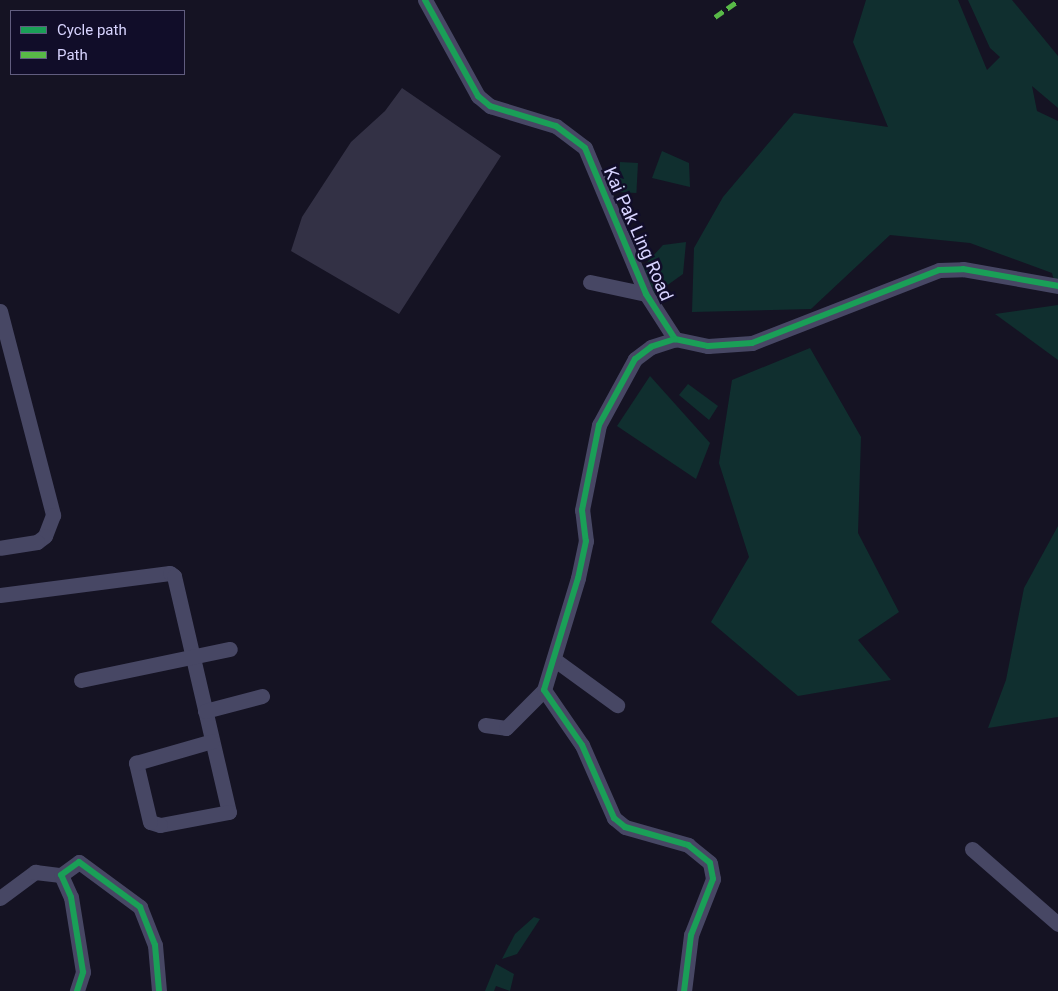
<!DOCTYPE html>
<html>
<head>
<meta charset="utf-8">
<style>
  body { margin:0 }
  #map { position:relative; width:1058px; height:991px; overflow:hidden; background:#151323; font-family:Roboto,sans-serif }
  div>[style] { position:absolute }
  .green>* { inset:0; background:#102f2f; transform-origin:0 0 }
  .building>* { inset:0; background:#333145 }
  .minor>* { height:15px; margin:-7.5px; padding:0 7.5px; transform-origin:7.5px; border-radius:7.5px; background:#474764 }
  .quiet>* { height:5px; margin-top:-2.5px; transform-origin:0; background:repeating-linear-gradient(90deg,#58b947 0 10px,transparent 0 15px) }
  .cycleway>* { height:6px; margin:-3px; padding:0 3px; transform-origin:3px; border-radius:3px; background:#1a9f57 }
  span { translate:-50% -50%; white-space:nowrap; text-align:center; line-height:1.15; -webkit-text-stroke:5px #110d29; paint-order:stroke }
  .street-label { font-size:18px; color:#d8d4ff }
  .legend { position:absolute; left:10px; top:10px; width:175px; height:65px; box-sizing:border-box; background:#110d29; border:1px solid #615d7f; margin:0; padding:6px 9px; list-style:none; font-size:15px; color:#d8d4ff }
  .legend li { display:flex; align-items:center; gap:10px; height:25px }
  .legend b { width:25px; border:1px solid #615d7f }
</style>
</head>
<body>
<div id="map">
  <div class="green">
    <i style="clip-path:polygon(866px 0,958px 0,987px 70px,1000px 57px,990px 48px,968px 0,1012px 0,1058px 56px,1058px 108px,1032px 86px,1037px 111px,1058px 121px,1058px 294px,1052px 273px,970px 243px,890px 235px,811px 309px,692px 312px,694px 248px,723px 197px,794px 113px,888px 127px,853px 42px)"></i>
    <i style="clip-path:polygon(662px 151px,689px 163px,690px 187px,652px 178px)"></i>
    <i style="left:620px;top:162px;width:18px;height:30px;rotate:3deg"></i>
    <i style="clip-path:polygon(686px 242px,683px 274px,655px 294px,642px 268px,663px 245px)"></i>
    <i style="clip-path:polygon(1058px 305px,1058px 360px,995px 314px)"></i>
    <i style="clip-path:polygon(810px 348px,861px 437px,858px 533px,899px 612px,858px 640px,891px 680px,798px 696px,711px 622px,749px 557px,719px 463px,732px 380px)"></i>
    <i style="clip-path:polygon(650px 376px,710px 443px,696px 479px,617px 426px)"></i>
    <i style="clip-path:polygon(688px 384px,718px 406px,709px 420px,679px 395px)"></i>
    <i style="clip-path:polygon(1058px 526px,1058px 717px,988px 728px,1006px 680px,1024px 588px)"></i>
    <i style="clip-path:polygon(534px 917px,540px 919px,517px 954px,502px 959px,515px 934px)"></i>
    <i style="clip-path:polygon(496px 964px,514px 974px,510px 991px,496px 986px,494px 991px,485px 991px)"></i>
  </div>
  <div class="building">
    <i style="clip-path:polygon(402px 88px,501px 156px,399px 314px,291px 251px,302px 217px,351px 142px,385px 111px)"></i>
  </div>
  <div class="minor">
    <i style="left:425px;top:0;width:110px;rotate:61.1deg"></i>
    <i style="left:478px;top:96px;width:16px;rotate:40deg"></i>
    <i style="left:490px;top:106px;width:69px;rotate:16.9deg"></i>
    <i style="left:556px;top:126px;width:36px;rotate:37deg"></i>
    <i style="left:585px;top:148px;width:158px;rotate:67.3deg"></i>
    <i style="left:646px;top:294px;width:54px;rotate:57.2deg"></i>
    <i style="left:675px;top:339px;width:34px;rotate:12deg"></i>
    <i style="left:708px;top:346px;width:44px;rotate:-3.9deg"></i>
    <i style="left:752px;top:343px;width:201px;rotate:-21.3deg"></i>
    <i style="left:939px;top:270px;width:24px;rotate:-2deg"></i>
    <i style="left:963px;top:269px;width:97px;rotate:10.1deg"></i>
    <i style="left:590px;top:282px;width:57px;rotate:12.1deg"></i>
    <i style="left:0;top:311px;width:211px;rotate:75.4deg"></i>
    <i style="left:53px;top:515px;width:22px;rotate:111deg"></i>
    <i style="left:45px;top:536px;width:10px;rotate:143deg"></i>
    <i style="left:37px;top:542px;width:37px;rotate:171deg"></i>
    <i style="left:0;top:595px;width:171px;rotate:-7.4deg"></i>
    <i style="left:170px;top:573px;width:5px;rotate:37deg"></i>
    <i style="left:174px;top:576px;width:242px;rotate:76.9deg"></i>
    <i style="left:229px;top:812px;width:70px;rotate:169.3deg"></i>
    <i style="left:160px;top:825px;width:10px;rotate:-163deg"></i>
    <i style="left:150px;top:822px;width:61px;rotate:-103.3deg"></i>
    <i style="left:136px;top:763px;width:79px;rotate:-16.1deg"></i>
    <i style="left:555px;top:660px;width:77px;rotate:36deg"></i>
    <i style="left:81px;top:680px;width:152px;rotate:-11.8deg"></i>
    <i style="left:544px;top:690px;width:67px;rotate:55.4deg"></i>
    <i style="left:582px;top:745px;width:80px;rotate:66.3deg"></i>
    <i style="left:614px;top:818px;width:14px;rotate:39deg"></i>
    <i style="left:625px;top:827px;width:66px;rotate:15.9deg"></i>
    <i style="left:688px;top:845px;width:28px;rotate:39deg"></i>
    <i style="left:710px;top:863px;width:16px;rotate:79deg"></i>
    <i style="left:713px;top:879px;width:60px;rotate:111.4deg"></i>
    <i style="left:691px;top:935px;width:56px;rotate:97.1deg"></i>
    <i style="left:205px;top:711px;width:59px;rotate:-14.7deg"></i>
    <i style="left:485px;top:725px;width:21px;rotate:8deg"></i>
    <i style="left:506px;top:728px;width:54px;rotate:-45deg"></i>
    <i style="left:544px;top:690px;width:117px;rotate:-73.1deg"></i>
    <i style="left:578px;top:578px;width:38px;rotate:-78deg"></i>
    <i style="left:586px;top:541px;width:31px;rotate:-97deg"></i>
    <i style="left:582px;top:510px;width:87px;rotate:-78.7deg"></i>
    <i style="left:599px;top:425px;width:75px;rotate:-61.4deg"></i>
    <i style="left:635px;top:359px;width:20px;rotate:-37deg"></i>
    <i style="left:651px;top:347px;width:25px;rotate:-18deg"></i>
    <i style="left:972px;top:849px;width:114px;rotate:41.1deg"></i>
    <i style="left:61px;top:875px;width:24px;rotate:66deg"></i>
    <i style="left:71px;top:897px;width:76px;rotate:80.9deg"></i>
    <i style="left:83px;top:972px;width:20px;rotate:108deg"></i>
    <i style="left:0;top:898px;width:44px;rotate:-36.6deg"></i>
    <i style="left:35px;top:872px;width:26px;rotate:7deg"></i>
    <i style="left:61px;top:875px;width:22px;rotate:-36deg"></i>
    <i style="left:79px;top:862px;width:76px;rotate:36.4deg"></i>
    <i style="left:140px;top:907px;width:41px;rotate:68.5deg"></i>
    <i style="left:155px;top:945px;width:46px;rotate:85deg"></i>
  </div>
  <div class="quiet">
    <i style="left:715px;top:17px;width:29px;rotate:-35deg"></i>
  </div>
  <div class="cycleway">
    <i style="left:425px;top:0;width:110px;rotate:61.1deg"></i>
    <i style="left:478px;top:96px;width:16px;rotate:40deg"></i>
    <i style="left:490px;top:106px;width:69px;rotate:16.9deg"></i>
    <i style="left:556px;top:126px;width:36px;rotate:37deg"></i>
    <i style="left:585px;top:148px;width:158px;rotate:67.3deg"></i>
    <i style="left:646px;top:294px;width:54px;rotate:57.2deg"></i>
    <i style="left:675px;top:339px;width:34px;rotate:12deg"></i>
    <i style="left:708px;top:346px;width:44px;rotate:-3.9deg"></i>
    <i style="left:752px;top:343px;width:201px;rotate:-21.3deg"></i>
    <i style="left:939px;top:270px;width:24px;rotate:-2deg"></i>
    <i style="left:963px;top:269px;width:97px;rotate:10.1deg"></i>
    <i style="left:675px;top:339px;width:25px;rotate:162deg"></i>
    <i style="left:651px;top:347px;width:20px;rotate:143deg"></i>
    <i style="left:635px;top:359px;width:75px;rotate:118.6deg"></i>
    <i style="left:599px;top:425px;width:87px;rotate:101.3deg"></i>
    <i style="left:582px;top:510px;width:31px;rotate:83deg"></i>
    <i style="left:586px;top:541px;width:38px;rotate:102deg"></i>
    <i style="left:578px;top:578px;width:117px;rotate:106.9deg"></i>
    <i style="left:544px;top:690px;width:67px;rotate:55.4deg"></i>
    <i style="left:582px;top:745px;width:80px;rotate:66.3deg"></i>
    <i style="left:614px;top:818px;width:14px;rotate:39deg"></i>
    <i style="left:625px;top:827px;width:66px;rotate:15.9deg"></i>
    <i style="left:688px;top:845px;width:28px;rotate:39deg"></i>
    <i style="left:710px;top:863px;width:16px;rotate:79deg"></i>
    <i style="left:713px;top:879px;width:60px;rotate:111.4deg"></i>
    <i style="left:691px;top:935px;width:56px;rotate:97.1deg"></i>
    <i style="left:77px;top:991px;width:20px;rotate:-72deg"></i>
    <i style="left:83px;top:972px;width:76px;rotate:-99.1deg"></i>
    <i style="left:71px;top:897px;width:24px;rotate:-114deg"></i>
    <i style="left:61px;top:875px;width:22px;rotate:-36deg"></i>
    <i style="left:79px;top:862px;width:76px;rotate:36.4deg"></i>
    <i style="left:140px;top:907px;width:41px;rotate:68.5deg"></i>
    <i style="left:155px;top:945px;width:46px;rotate:85deg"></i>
  </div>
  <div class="street-label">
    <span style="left:638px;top:234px;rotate:66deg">Kai Pak Ling Road</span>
  </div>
  <ul class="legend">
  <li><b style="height:6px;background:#1a9f57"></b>Cycle path</li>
  <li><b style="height:6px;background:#58b947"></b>Path</li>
  </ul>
</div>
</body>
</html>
